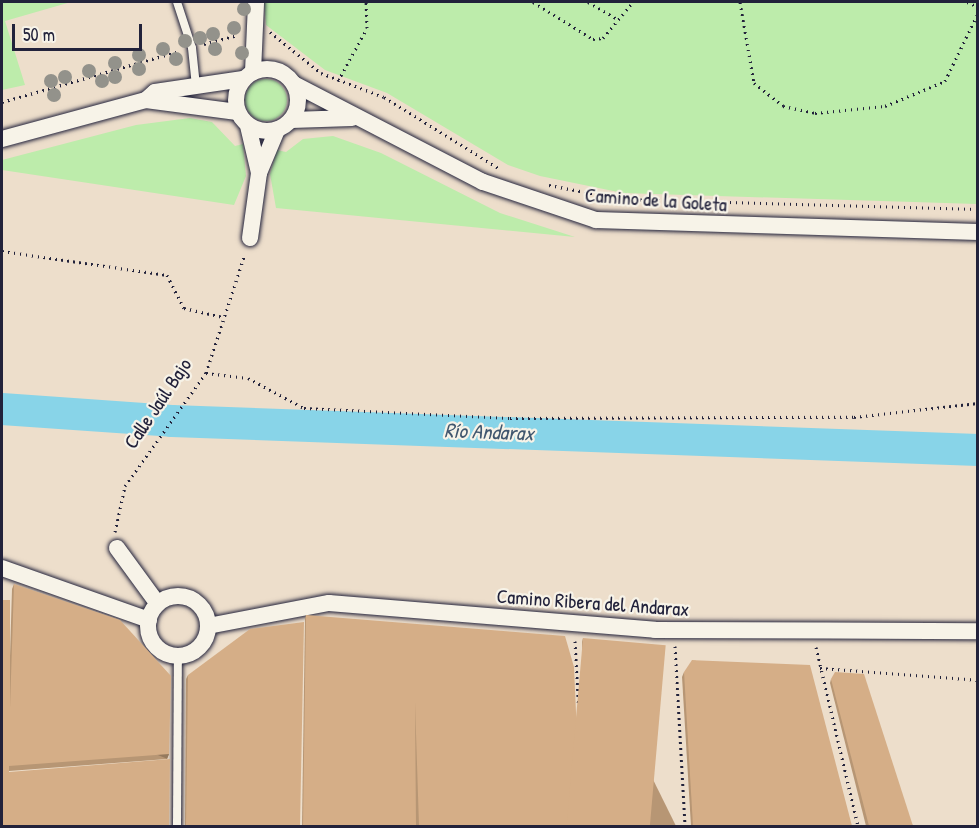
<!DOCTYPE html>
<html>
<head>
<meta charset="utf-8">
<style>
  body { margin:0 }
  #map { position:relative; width:979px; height:828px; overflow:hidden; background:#eddecb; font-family:"Patrick Hand",sans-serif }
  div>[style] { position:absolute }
  .green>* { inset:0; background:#bdecab }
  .round { border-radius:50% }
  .river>* { height:32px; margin:-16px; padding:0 16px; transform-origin:16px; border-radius:16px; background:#88d4e8 }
  .path>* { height:3px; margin-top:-1.5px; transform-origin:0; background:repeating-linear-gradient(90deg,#22223b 0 1.5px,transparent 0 6px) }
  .roads { filter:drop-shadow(0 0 2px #22223b) drop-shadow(0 0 2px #22223b) }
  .lane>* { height:8px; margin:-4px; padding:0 4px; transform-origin:4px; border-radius:4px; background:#f7f3e8 }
  .street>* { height:16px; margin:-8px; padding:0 8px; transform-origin:8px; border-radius:8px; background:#f7f3e8 }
  .street>.ring { margin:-8px; padding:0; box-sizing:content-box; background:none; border:16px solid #f7f3e8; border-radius:50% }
  .trees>* { width:14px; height:14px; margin:-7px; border-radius:50%; background:#93928b }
  .wall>* { inset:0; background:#b79674 }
  .shaded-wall>* { inset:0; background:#957a5e; transform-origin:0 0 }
  .building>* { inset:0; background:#d5ae87; transform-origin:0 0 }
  span { translate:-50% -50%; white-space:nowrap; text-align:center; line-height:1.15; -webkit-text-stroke:4.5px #f7f3e8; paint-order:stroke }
  .street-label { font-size:20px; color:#22223b }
  .water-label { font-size:21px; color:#41576f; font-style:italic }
  .frame { position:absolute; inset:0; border:3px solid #22223b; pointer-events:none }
  .scale { position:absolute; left:12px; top:24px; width:130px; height:27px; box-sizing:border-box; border:3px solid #22223b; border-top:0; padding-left:8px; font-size:18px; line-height:21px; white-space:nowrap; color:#22223b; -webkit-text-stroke:4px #f7f3e8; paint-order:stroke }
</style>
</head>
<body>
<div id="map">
  <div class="green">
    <i style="clip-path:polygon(2px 2px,71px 2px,5px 21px,25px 85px,2px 90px)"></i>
    <i style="clip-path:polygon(264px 2px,977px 2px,977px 204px,623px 193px,540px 176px,508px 165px,387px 93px,325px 70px,266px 25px)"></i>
    <i class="round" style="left:245px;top:79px;width:42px;height:42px"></i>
    <i style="clip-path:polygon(190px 118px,212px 122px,235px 146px,243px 144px,246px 176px,234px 205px,2px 170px,2px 160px,136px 125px)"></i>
    <i style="clip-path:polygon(333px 136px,381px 153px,500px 213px,575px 237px,276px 208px,270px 174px,277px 150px,286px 152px,303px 139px)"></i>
  </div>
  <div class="river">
    <i style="left:2px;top:409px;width:170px;rotate:4deg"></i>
    <i style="left:172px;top:421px;width:807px;rotate:2.06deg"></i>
  </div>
  <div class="path">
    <i style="left:533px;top:2px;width:70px;rotate:31.7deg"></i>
    <i style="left:593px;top:39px;width:10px;rotate:-6deg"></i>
    <i style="left:603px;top:38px;width:47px;rotate:-50.2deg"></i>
    <i style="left:588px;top:2px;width:34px;rotate:30deg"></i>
    <i style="left:740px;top:2px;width:82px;rotate:80.2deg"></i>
    <i style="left:754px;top:83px;width:37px;rotate:38deg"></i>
    <i style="left:783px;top:106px;width:33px;rotate:12deg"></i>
    <i style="left:815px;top:113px;width:70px;rotate:-5.7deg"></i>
    <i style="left:885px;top:106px;width:65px;rotate:-22.6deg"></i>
    <i style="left:945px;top:81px;width:76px;rotate:-64.1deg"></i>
    <i style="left:967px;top:2px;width:12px;rotate:24deg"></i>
    <i style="left:270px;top:32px;width:65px;rotate:38.8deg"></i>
    <i style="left:321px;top:73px;width:67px;rotate:20.9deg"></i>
    <i style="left:384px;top:97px;width:137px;rotate:31.8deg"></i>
    <i style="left:204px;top:44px;width:35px;rotate:-15deg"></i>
    <i style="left:338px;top:81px;width:60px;rotate:-61.3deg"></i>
    <i style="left:367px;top:28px;width:26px;rotate:-92deg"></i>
    <i style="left:2px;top:102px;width:185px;rotate:-16deg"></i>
    <i style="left:549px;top:185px;width:74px;rotate:10.9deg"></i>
    <i style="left:622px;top:199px;width:356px;rotate:1.6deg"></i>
    <i style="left:2px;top:251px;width:167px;rotate:8.3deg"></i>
    <i style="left:167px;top:275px;width:37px;rotate:63deg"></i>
    <i style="left:184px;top:308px;width:40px;rotate:13deg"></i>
    <i style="left:206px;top:373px;width:42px;rotate:6.8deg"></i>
    <i style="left:248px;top:378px;width:64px;rotate:28.2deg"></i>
    <i style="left:304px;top:408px;width:206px;rotate:2.8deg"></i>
    <i style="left:510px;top:418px;width:344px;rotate:-0.2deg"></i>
    <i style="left:854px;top:417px;width:125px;rotate:-6.4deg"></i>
    <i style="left:115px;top:532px;width:47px;rotate:-77.7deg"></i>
    <i style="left:125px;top:486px;width:139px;rotate:-54.4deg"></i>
    <i style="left:206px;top:373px;width:125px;rotate:-71.9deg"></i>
    <i style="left:575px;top:641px;width:185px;rotate:86.9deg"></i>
    <i style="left:675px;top:646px;width:180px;rotate:86.8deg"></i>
    <i style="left:816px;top:647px;width:184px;rotate:76.8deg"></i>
    <i style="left:820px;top:668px;width:158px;rotate:4.3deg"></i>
  </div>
  <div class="roads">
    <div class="lane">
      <i style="left:177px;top:2px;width:48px;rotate:71.9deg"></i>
      <i style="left:192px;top:48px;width:36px;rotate:84deg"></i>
      <i style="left:177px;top:826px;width:170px;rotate:-89.7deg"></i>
    </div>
    <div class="street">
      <i class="ring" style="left:236px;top:69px;width:46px;height:46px"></i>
      <i style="left:253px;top:72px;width:70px;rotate:-87.5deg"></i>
      <i style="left:294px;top:84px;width:213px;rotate:27.4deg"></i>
      <i style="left:483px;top:182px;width:119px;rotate:18.6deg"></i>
      <i style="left:596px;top:220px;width:382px;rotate:1.8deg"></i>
      <i style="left:146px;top:100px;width:92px;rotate:7.5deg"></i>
      <i style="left:291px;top:120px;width:61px;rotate:-1.9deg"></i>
      <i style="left:248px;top:126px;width:48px;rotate:76.8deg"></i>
      <i style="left:2px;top:139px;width:149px;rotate:-15.2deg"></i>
      <i style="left:146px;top:100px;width:12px;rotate:-42deg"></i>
      <i style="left:155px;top:92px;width:89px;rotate:-8.4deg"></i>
      <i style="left:250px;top:238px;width:66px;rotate:-82.1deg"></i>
      <i style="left:259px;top:173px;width:47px;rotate:-67.3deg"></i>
      <i style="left:117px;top:548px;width:69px;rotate:53.8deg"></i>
      <i style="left:2px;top:568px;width:156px;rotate:19.5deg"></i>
      <i class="ring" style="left:148px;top:596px;width:44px;height:44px"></i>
      <i style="left:208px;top:626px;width:123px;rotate:-10.8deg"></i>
      <i style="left:329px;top:603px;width:327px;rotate:4.7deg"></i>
      <i style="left:655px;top:630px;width:323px;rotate:0.2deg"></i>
    </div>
  </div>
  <div class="trees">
    <i style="left:244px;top:9px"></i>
    <i style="left:234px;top:28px"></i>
    <i style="left:213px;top:34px"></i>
    <i style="left:200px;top:38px"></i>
    <i style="left:185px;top:41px"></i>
    <i style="left:163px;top:49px"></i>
    <i style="left:215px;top:49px"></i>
    <i style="left:242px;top:53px"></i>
    <i style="left:139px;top:55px"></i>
    <i style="left:176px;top:59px"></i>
    <i style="left:115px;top:63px"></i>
    <i style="left:139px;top:69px"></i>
    <i style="left:89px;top:71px"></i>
    <i style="left:65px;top:77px"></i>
    <i style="left:115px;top:77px"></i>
    <i style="left:51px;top:81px"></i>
    <i style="left:102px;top:81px"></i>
    <i style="left:54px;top:95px"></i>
  </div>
  <div class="wall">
    <i style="clip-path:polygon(14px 584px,169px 754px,167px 759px,9px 771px,2px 826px,10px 656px,12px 589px)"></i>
    <i style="clip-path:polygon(306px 615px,581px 826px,302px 826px,305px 619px)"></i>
    <i style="clip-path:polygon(583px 638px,676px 826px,589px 826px,582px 642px)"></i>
    <i style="clip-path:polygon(684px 672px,852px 826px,691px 826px,682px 677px)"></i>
    <i style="clip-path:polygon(188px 675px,300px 826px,185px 826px,186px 679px)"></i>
    <i style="clip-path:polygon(831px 679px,913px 826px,866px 826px,830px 683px)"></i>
  </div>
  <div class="shaded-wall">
    <i style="left:169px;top:754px;width:5px;height:160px;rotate:112deg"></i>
  </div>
  <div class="building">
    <i style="clip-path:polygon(14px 584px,120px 620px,171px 676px,169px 754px,9px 766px,9px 772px,170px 759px,169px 826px,2px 826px,2px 600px,10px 600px,10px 708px)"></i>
    <i style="clip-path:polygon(306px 615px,565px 636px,574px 667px,581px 826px,419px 826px,415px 702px,416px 826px,303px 826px)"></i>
    <i style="clip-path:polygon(304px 622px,300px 826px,186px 826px,188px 675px,250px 629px)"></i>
    <i style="left:583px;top:638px;width:83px;height:188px;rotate:5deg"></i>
    <i style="clip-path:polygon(692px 660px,810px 665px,852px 826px,693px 826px,684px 672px)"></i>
    <i style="clip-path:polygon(835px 672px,864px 674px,913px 826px,869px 826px,831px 679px)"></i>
  </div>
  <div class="street-label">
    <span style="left:656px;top:199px;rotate:4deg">Camino de la Goleta</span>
    <span style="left:157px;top:403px;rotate:-56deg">Calle Jaúl Bajo</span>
    <span style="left:593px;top:602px;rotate:4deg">Camino Ribera del Andarax</span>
  </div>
  <div class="water-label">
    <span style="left:489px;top:432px;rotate:2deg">Río Andarax</span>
  </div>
  <div class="frame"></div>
  <div class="scale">50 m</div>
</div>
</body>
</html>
